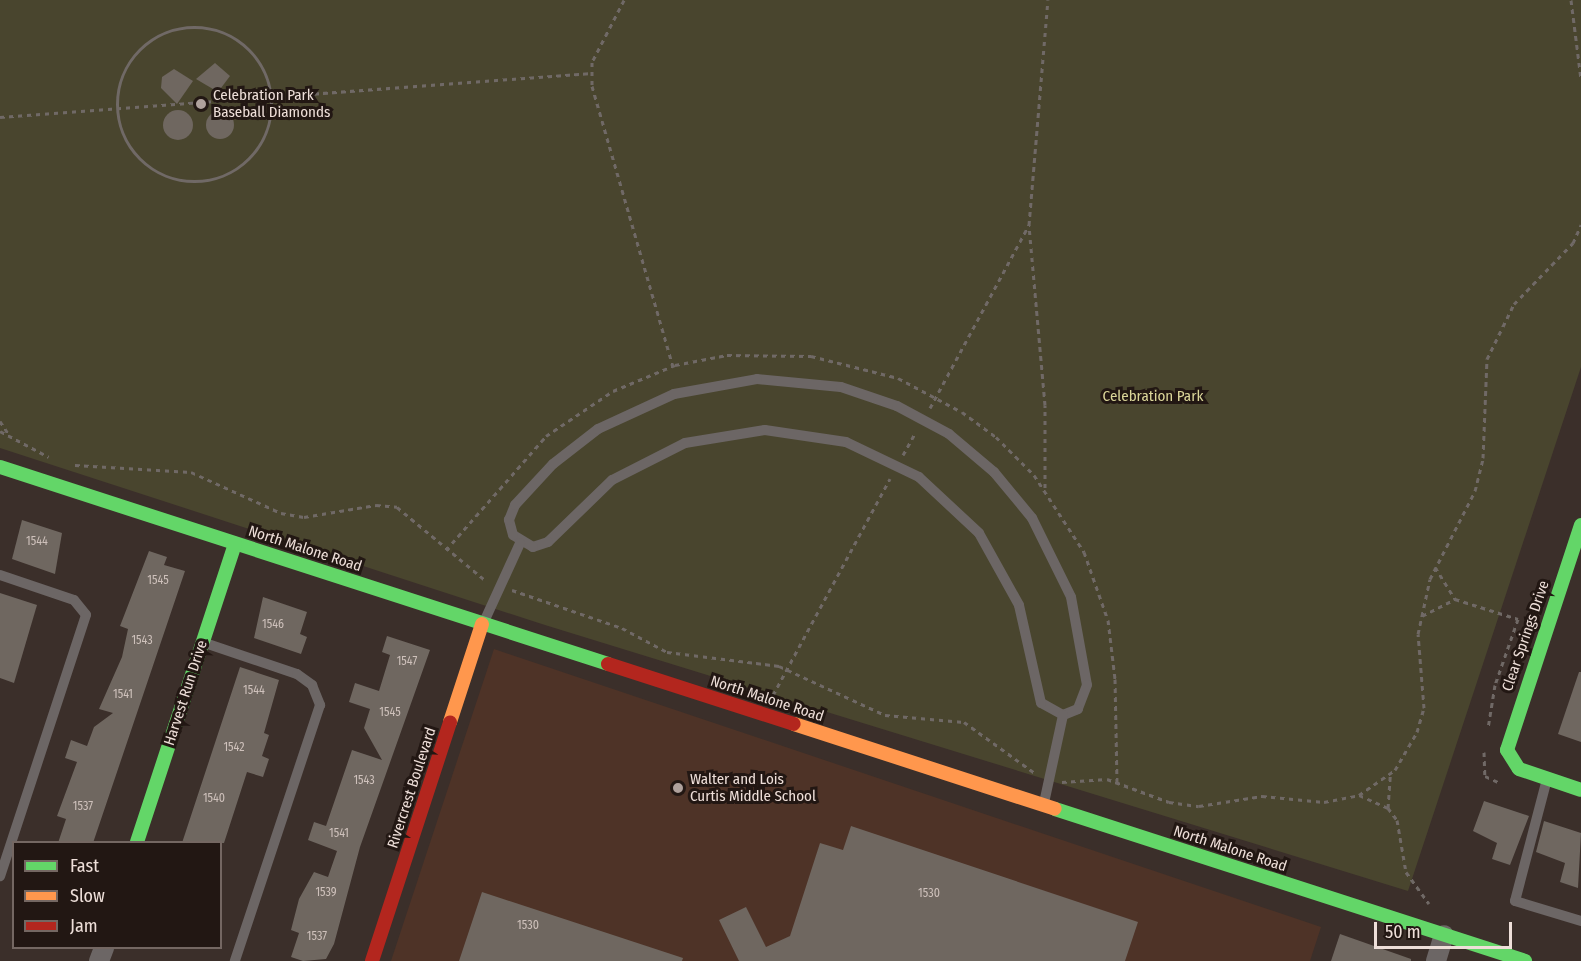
<!DOCTYPE html>
<html>
<head>
<meta charset="utf-8">
<style>
  body { margin:0 }
  #map { position:relative; width:1581px; height:961px; overflow:hidden; background:#3b2f2a; font-family:"Fira Sans Condensed",sans-serif }
  div>[style] { position:absolute }
  .built>* { inset:0; background:#4e3327 }
  .green>* { inset:0; background:#49452e }
  .building>* { inset:0; background:#6f6760 }
  .round { border-radius:50% }
  .path>* { height:3px; margin-top:-1.5px; transform-origin:0; background:repeating-linear-gradient(90deg,#706966 0 4.5px,transparent 0 9px) }
  .path>.ring { margin:-1.5px; padding:0; box-sizing:content-box; background:none; border:3px solid #706966; border-radius:50% }
  .lane>* { height:10px; margin:-5px; padding:0 5px; transform-origin:5px; border-radius:5px; background:#6c6665 }
  .street>* { height:20px; margin:-10px; padding:0 10px; transform-origin:10px; border-radius:10px; background:#6c6665 }
  .fast>* { height:14px; margin:-7px; padding:0 7px; transform-origin:7px; border-radius:7px; background:#63d668 }
  .slow>* { height:14px; margin:-7px; padding:0 7px; transform-origin:7px; border-radius:7px; background:#ff974d }
  .jam>* { height:14px; margin:-7px; padding:0 7px; transform-origin:7px; border-radius:7px; background:#b3261e }
  .dots>* { width:16px; height:16px; translate:-50% -50%; box-sizing:border-box; border:3px solid #221713; border-radius:50% }
  span { translate:-50% -50%; white-space:nowrap; text-align:center; line-height:1.15; -webkit-text-stroke:6px #221713; paint-order:stroke }
  .number-label { font-size:12px; color:#cec1bb }
  .number-label span { -webkit-text-stroke-width:0 }
  .poi-label { font-size:15px; color:#eedfd9 }
  .left { translate:0 -50%; text-align:left }
  .park-label { font-size:15px; color:#dbd699 }
  .street-label { font-size:15px; color:#eedfd9 }
  .legend { position:absolute; left:12px; top:841px; width:210px; height:108px; box-sizing:border-box; background:#221713; border:2px solid #746762; margin:0; padding:8px 10px; list-style:none; font-size:18px; color:#eedfd9 }
  .legend li { display:flex; align-items:center; gap:12px; height:30px }
  .legend b { width:30px; border:2px solid #746762 }
  .scale { position:absolute; left:1374px; top:922px; width:138px; height:27px; box-sizing:border-box; border:3px solid #eedfd9; border-top:0; padding-left:8px; font-size:18px; line-height:21px; white-space:nowrap; color:#eedfd9; -webkit-text-stroke:4px #221713; paint-order:stroke }
</style>
</head>
<body>
<div id="map">
  <div class="built">
    <i style="clip-path:polygon(494px 649px,1321px 927px,1310px 961px,391px 961px)"></i>
  </div>
  <div class="green">
    <i style="clip-path:polygon(0 0,1581px 0,1581px 367px,1408px 891px,545px 625px,0 448px)"></i>
  </div>
  <div class="building">
    <i style="clip-path:polygon(215px 63px,230px 76px,218px 92px,196px 79px)"></i>
    <i style="clip-path:polygon(174px 69px,193px 81px,177px 104px,161px 88px,162px 77px)"></i>
    <i class="round" style="left:163px;top:110px;width:30px;height:30px"></i>
    <i class="round" style="left:206px;top:111px;width:28px;height:28px"></i>
    <i style="clip-path:polygon(22px 520px,62px 533px,55px 574px,12px 559px)"></i>
    <i style="clip-path:polygon(149px 551px,167px 557px,164px 565px,185px 571px,93px 843px,58px 843px,66px 819px,57px 816px,77px 762px,65px 758px,71px 740px,87px 746px,94px 727px,113px 713px,99px 709px,122px 657px,128px 629px,120px 626px)"></i>
    <i style="clip-path:polygon(0 593px,37px 605px,14px 683px,0 678px)"></i>
    <i style="clip-path:polygon(263px 597px,307px 612px,300px 634px,307px 637px,301px 654px,254px 638px)"></i>
    <i style="clip-path:polygon(387px 636px,430px 650px,360px 847px,334px 944px,326px 959px,303px 961px,291px 957px,299px 933px,291px 930px,299px 899px,314px 872px,328px 877px,337px 851px,308px 840px,314px 822px,326px 826px,352px 750px,382px 760px,364px 728px,370px 709px,349px 702px,355px 683px,379px 691px,390px 655px,382px 652px)"></i>
    <i style="clip-path:polygon(240px 667px,279px 680px,264px 733px,269px 735px,262px 756px,269px 759px,263px 777px,247px 772px,224px 843px,182px 843px)"></i>
    <i style="clip-path:polygon(1579px 672px,1581px 672px,1581px 742px,1558px 734px)"></i>
    <i style="clip-path:polygon(1484px 801px,1529px 816px,1510px 865px,1492px 859px,1497px 843px,1473px 831px)"></i>
    <i style="clip-path:polygon(1544px 821px,1581px 833px,1578px 888px,1560px 882px,1565px 863px,1536px 852px)"></i>
    <i style="clip-path:polygon(851px 826px,1138px 922px,1125px 961px,739px 961px,719px 920px,746px 907px,766px 947px,790px 936px,820px 843px,843px 850px)"></i>
    <i style="clip-path:polygon(482px 892px,683px 958px,682px 961px,459px 961px)"></i>
    <i style="clip-path:polygon(1340px 934px,1411px 959px,1411px 961px,1331px 961px)"></i>
  </div>
  <div class="path">
    <i style="left:624px;top:0;width:70px;rotate:117.3deg"></i>
    <i style="left:592px;top:62px;width:24px;rotate:90deg"></i>
    <i style="left:592px;top:86px;width:292px;rotate:73.9deg"></i>
    <i style="left:1571px;top:0;width:80px;rotate:82.8deg"></i>
    <i class="ring" style="left:117px;top:27px;width:151px;height:151px"></i>
    <i style="left:0;top:117px;width:594px;rotate:-4.25deg"></i>
    <i style="left:930px;top:408px;width:208px;rotate:-61.6deg"></i>
    <i style="left:0;top:421px;width:17px;rotate:57deg"></i>
    <i style="left:0;top:431px;width:55px;rotate:28deg"></i>
    <i style="left:903px;top:455px;width:26px;rotate:-61deg"></i>
    <i style="left:75px;top:465px;width:116px;rotate:3.5deg"></i>
    <i style="left:191px;top:472px;width:99px;rotate:24.5deg"></i>
    <i style="left:281px;top:513px;width:23px;rotate:10deg"></i>
    <i style="left:304px;top:517px;width:73px;rotate:-9.5deg"></i>
    <i style="left:376px;top:505px;width:21px;rotate:5deg"></i>
    <i style="left:397px;top:507px;width:116px;rotate:39.7deg"></i>
    <i style="left:1045px;top:488px;width:83px;rotate:-90deg"></i>
    <i style="left:1045px;top:405px;width:181px;rotate:-95.1deg"></i>
    <i style="left:1029px;top:225px;width:226px;rotate:-85.2deg"></i>
    <i style="left:446px;top:550px;width:152px;rotate:-48.7deg"></i>
    <i style="left:546px;top:436px;width:81px;rotate:-33.9deg"></i>
    <i style="left:613px;top:391px;width:67px;rotate:-22.8deg"></i>
    <i style="left:675px;top:365px;width:53px;rotate:-10.9deg"></i>
    <i style="left:727px;top:355px;width:84px;rotate:0.7deg"></i>
    <i style="left:811px;top:356px;width:90px;rotate:14.2deg"></i>
    <i style="left:898px;top:378px;width:72px;rotate:28deg"></i>
    <i style="left:962px;top:412px;width:42px;rotate:36.3deg"></i>
    <i style="left:996px;top:437px;width:54px;rotate:45deg"></i>
    <i style="left:1034px;top:475px;width:92px;rotate:57deg"></i>
    <i style="left:1084px;top:552px;width:72px;rotate:70.6deg"></i>
    <i style="left:1108px;top:620px;width:59px;rotate:83.2deg"></i>
    <i style="left:1115px;top:679px;width:105px;rotate:88.9deg"></i>
    <i style="left:1435px;top:567px;width:38px;rotate:58deg"></i>
    <i style="left:1455px;top:599px;width:66px;rotate:17.6deg"></i>
    <i style="left:1518px;top:619px;width:70px;rotate:109.2deg"></i>
    <i style="left:1495px;top:685px;width:44px;rotate:99.2deg"></i>
    <i style="left:512px;top:590px;width:116px;rotate:19.1deg"></i>
    <i style="left:622px;top:628px;width:51px;rotate:28.1deg"></i>
    <i style="left:667px;top:652px;width:113px;rotate:7.1deg"></i>
    <i style="left:779px;top:666px;width:117px;rotate:24.8deg"></i>
    <i style="left:885px;top:715px;width:79px;rotate:5.1deg"></i>
    <i style="left:964px;top:722px;width:89px;rotate:35.8deg"></i>
    <i style="left:1422px;top:616px;width:37px;rotate:-27deg"></i>
    <i style="left:773px;top:695px;width:246px;rotate:-61.6deg"></i>
    <i style="left:1484px;top:752px;width:24px;rotate:88deg"></i>
    <i style="left:1485px;top:776px;width:17px;rotate:25deg"></i>
    <i style="left:1062px;top:782px;width:45px;rotate:-3.8deg"></i>
    <i style="left:1107px;top:779px;width:66px;rotate:20.4deg"></i>
    <i style="left:1169px;top:802px;width:30px;rotate:8deg"></i>
    <i style="left:1199px;top:806px;width:64px;rotate:-9deg"></i>
    <i style="left:1262px;top:796px;width:62px;rotate:5.5deg"></i>
    <i style="left:1324px;top:802px;width:36px;rotate:-11deg"></i>
    <i style="left:1359px;top:795px;width:44px;rotate:-34.8deg"></i>
    <i style="left:1395px;top:770px;width:44px;rotate:-59.9deg"></i>
    <i style="left:1417px;top:732px;width:25px;rotate:-74deg"></i>
    <i style="left:1424px;top:708px;width:74px;rotate:-94.6deg"></i>
    <i style="left:1418px;top:634px;width:56px;rotate:-77.7deg"></i>
    <i style="left:1430px;top:579px;width:99px;rotate:-62.9deg"></i>
    <i style="left:1475px;top:491px;width:34px;rotate:-76deg"></i>
    <i style="left:1483px;top:458px;width:99px;rotate:-87.7deg"></i>
    <i style="left:1487px;top:359px;width:61px;rotate:-63.9deg"></i>
    <i style="left:1514px;top:304px;width:85px;rotate:-46deg"></i>
    <i style="left:1573px;top:243px;width:20px;rotate:-66deg"></i>
    <i style="left:1359px;top:795px;width:32px;rotate:24deg"></i>
    <i style="left:1388px;top:808px;width:15px;rotate:53deg"></i>
    <i style="left:1397px;top:820px;width:53px;rotate:80.2deg"></i>
    <i style="left:1406px;top:872px;width:39px;rotate:54deg"></i>
    <i style="left:1388px;top:808px;width:32px;rotate:-86deg"></i>
  </div>
  <div class="lane">
    <i style="left:757px;top:379px;width:84px;rotate:5.4deg"></i>
    <i style="left:841px;top:387px;width:59px;rotate:18.7deg"></i>
    <i style="left:897px;top:406px;width:59px;rotate:28.3deg"></i>
    <i style="left:949px;top:434px;width:59px;rotate:40.2deg"></i>
    <i style="left:994px;top:472px;width:60px;rotate:50.4deg"></i>
    <i style="left:1032px;top:518px;width:88px;rotate:63.7deg"></i>
    <i style="left:1071px;top:597px;width:89px;rotate:79.7deg"></i>
    <i style="left:1087px;top:685px;width:26px;rotate:111deg"></i>
    <i style="left:1078px;top:709px;width:16px;rotate:158deg"></i>
    <i style="left:1063px;top:715px;width:25px;rotate:-151deg"></i>
    <i style="left:1041px;top:703px;width:100px;rotate:-102.7deg"></i>
    <i style="left:1019px;top:605px;width:82px;rotate:-119.1deg"></i>
    <i style="left:979px;top:533px;width:82px;rotate:-137deg"></i>
    <i style="left:919px;top:477px;width:81px;rotate:-154.4deg"></i>
    <i style="left:846px;top:442px;width:82px;rotate:-171.6deg"></i>
    <i style="left:765px;top:430px;width:81px;rotate:170.8deg"></i>
    <i style="left:685px;top:443px;width:82px;rotate:153.1deg"></i>
    <i style="left:612px;top:480px;width:89px;rotate:135.9deg"></i>
    <i style="left:548px;top:542px;width:16px;rotate:162deg"></i>
    <i style="left:533px;top:547px;width:23px;rotate:-149deg"></i>
    <i style="left:513px;top:535px;width:16px;rotate:-105deg"></i>
    <i style="left:509px;top:520px;width:16px;rotate:-68deg"></i>
    <i style="left:515px;top:505px;width:56px;rotate:-47.2deg"></i>
    <i style="left:553px;top:464px;width:57px;rotate:-37.9deg"></i>
    <i style="left:598px;top:429px;width:84px;rotate:-24.7deg"></i>
    <i style="left:674px;top:394px;width:84px;rotate:-10.2deg"></i>
    <i style="left:0;top:575px;width:78px;rotate:18.7deg"></i>
    <i style="left:74px;top:600px;width:19px;rotate:51deg"></i>
    <i style="left:86px;top:615px;width:275px;rotate:108.2deg"></i>
    <i style="left:483px;top:624px;width:89px;rotate:-65.4deg"></i>
    <i style="left:202px;top:642px;width:100px;rotate:18.6deg"></i>
    <i style="left:297px;top:674px;width:19px;rotate:36deg"></i>
    <i style="left:312px;top:685px;width:22px;rotate:68deg"></i>
    <i style="left:320px;top:705px;width:270px;rotate:108.4deg"></i>
    <i style="left:1547px;top:779px;width:126px;rotate:104.7deg"></i>
    <i style="left:1515px;top:901px;width:69px;rotate:16.9deg"></i>
    <i style="left:1044px;top:803px;width:90px;rotate:-77.8deg"></i>
  </div>
  <div class="street">
    <i style="left:99px;top:961px;width:14px;rotate:-69deg"></i>
    <i style="left:1436px;top:961px;width:27px;rotate:-73deg"></i>
  </div>
  <div class="fast">
    <i style="left:0;top:467px;width:639px;rotate:17.95deg"></i>
    <i style="left:1581px;top:525px;width:237px;rotate:108.2deg"></i>
    <i style="left:1507px;top:750px;width:22px;rotate:58deg"></i>
    <i style="left:1519px;top:769px;width:65px;rotate:18.7deg"></i>
    <i style="left:1055px;top:809px;width:494px;rotate:17.9deg"></i>
    <i style="left:137px;top:842px;width:314px;rotate:-71.8deg"></i>
  </div>
  <div class="slow">
    <i style="left:450px;top:722px;width:103px;rotate:-71.9deg"></i>
    <i style="left:794px;top:724px;width:274px;rotate:18deg"></i>
  </div>
  <div class="jam">
    <i style="left:608px;top:664px;width:195px;rotate:17.9deg"></i>
    <i style="left:372px;top:961px;width:251px;rotate:-71.9deg"></i>
  </div>
  <div class="dots">
    <i style="left:201px;top:104px;background:#afa19c"></i>
    <i style="left:678px;top:788px;background:#afa19c"></i>
  </div>
  <div class="number-label">
    <span style="left:37px;top:542px">1544</span>
    <span style="left:158px;top:581px">1545</span>
    <span style="left:273px;top:625px">1546</span>
    <span style="left:142px;top:641px">1543</span>
    <span style="left:407px;top:662px">1547</span>
    <span style="left:254px;top:691px">1544</span>
    <span style="left:123px;top:695px">1541</span>
    <span style="left:390px;top:713px">1545</span>
    <span style="left:234px;top:748px">1542</span>
    <span style="left:364px;top:781px">1543</span>
    <span style="left:214px;top:799px">1540</span>
    <span style="left:83px;top:807px">1537</span>
    <span style="left:339px;top:834px">1541</span>
    <span style="left:326px;top:893px">1539</span>
    <span style="left:929px;top:894px">1530</span>
    <span style="left:528px;top:926px">1530</span>
    <span style="left:317px;top:937px">1537</span>
  </div>
  <div class="poi-label">
    <span class="left" style="left:213px;top:104px">Celebration Park<br>Baseball Diamonds</span>
    <span class="left" style="left:690px;top:788px">Walter and Lois<br>Curtis Middle School</span>
  </div>
  <div class="park-label">
    <span style="left:1153px;top:397px">Celebration Park</span>
  </div>
  <div class="street-label">
    <span style="left:305px;top:549px;rotate:18deg">North Malone Road</span>
    <span style="left:1526px;top:636px;rotate:-71deg">Clear Springs Drive</span>
    <span style="left:186px;top:693px;rotate:-72deg">Harvest Run Drive</span>
    <span style="left:767px;top:699px;rotate:18deg">North Malone Road</span>
    <span style="left:412px;top:788px;rotate:-72deg">Rivercrest Boulevard</span>
    <span style="left:1230px;top:849px;rotate:18deg">North Malone Road</span>
  </div>
  <ul class="legend">
  <li><b style="height:8px;background:#63d668"></b>Fast</li>
  <li><b style="height:8px;background:#ff974d"></b>Slow</li>
  <li><b style="height:8px;background:#b3261e"></b>Jam</li>
  </ul>
  <div class="scale">50 m</div>
</div>
</body>
</html>
